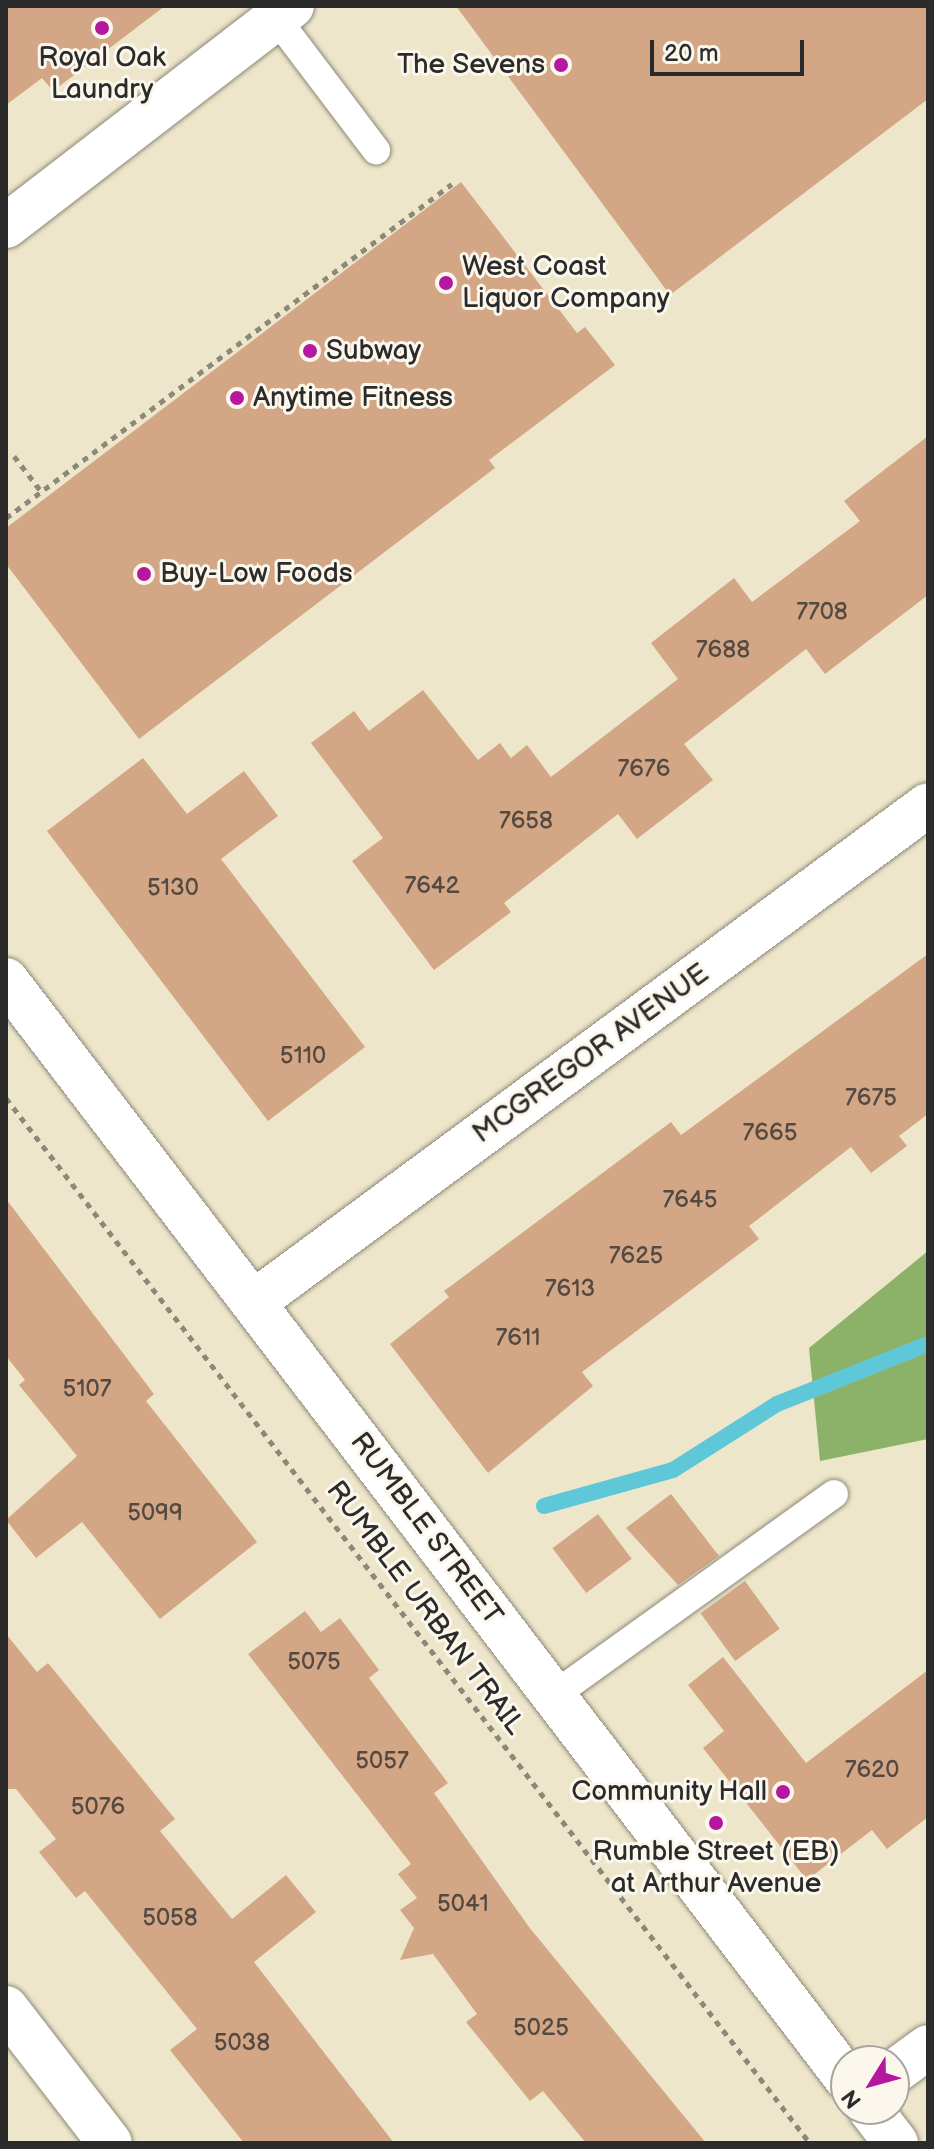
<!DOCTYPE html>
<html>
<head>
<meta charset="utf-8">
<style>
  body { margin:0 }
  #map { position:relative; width:934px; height:2149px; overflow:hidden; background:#eee6ca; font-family:"Balsamiq Sans",sans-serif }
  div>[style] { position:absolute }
  .forest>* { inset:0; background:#8bb268 }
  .stream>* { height:16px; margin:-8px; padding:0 8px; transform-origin:8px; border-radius:8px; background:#5ec8d8 }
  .building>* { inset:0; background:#d3a786; transform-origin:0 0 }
  .path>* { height:5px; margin-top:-2.5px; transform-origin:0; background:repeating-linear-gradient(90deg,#8c887a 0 6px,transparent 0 12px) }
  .roads { filter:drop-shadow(0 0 2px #8c887a) drop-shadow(0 0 2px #8c887a) }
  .service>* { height:28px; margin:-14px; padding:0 14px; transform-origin:14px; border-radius:14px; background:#fff }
  .minor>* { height:44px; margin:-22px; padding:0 22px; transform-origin:22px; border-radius:22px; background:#fff }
  .tertiary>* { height:44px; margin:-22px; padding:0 22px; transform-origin:22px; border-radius:22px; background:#fff }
  .dots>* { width:22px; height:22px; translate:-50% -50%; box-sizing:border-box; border:4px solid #fbf7ec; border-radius:50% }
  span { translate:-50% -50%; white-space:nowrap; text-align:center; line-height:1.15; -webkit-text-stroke:6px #fbf7ec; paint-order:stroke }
  .number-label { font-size:24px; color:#554a42 }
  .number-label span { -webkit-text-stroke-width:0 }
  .poi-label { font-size:28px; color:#2b2b2b }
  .right { translate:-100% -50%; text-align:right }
  .left { translate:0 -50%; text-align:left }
  .street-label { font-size:28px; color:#2b2b2b }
  .frame { position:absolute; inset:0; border:8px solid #2b2b2b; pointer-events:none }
  .north { position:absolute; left:830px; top:2045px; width:80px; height:80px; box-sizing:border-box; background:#fbf7ec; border:2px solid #a8a59f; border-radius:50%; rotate:233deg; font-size:22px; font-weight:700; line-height:32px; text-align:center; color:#2b2b2b }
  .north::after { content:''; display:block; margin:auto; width:28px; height:36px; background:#b5179e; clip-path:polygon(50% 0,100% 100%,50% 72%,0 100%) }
  .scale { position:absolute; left:650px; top:40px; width:154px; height:36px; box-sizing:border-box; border:4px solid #2b2b2b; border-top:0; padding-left:10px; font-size:24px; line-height:28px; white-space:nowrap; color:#2b2b2b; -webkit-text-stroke:6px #fbf7ec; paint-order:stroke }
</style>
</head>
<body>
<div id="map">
  <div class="forest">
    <i style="clip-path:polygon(928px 1251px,928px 1439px,820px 1461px,809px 1348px)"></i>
  </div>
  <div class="stream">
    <i style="left:544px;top:1506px;width:134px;rotate:-15.6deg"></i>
    <i style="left:673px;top:1470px;width:123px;rotate:-32.4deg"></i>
    <i style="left:777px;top:1404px;width:162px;rotate:-21.7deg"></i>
  </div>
  <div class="building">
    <i style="clip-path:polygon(6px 6px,165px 6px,53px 91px,42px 78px,6px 105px)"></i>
    <i style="clip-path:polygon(456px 6px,928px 6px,928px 99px,670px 295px)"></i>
    <i style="clip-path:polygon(461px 182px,577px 333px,585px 327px,615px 365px,489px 460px,495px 468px,139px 739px,6px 564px,6px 528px)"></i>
    <i style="clip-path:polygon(928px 436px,928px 595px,825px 674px,806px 649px,684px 744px,713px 780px,637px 839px,618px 814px,504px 903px,511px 912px,434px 970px,352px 861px,383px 838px,311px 743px,354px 711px,369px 731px,423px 690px,478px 760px,500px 743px,511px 758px,527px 745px,551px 777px,678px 679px,651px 643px,734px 578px,752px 602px,860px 521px,844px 501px)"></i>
    <i style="clip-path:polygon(143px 758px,187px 814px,244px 771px,278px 816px,221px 859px,365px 1047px,268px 1121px,47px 831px)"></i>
    <i style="clip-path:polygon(928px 954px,928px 1114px,899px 1136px,907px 1146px,871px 1173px,851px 1147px,749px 1226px,759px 1239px,582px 1372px,593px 1386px,488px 1473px,390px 1344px,449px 1297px,444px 1291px,671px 1122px,681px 1135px)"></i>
    <i style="clip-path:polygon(6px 1199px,154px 1394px,146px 1401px,257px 1542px,160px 1619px,82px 1522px,36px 1558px,6px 1520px,77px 1456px,19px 1385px,25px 1380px,6px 1356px)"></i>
    <i style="clip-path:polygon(671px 1494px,719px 1556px,678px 1585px,626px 1528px)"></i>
    <i style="left:598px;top:1514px;width:56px;height:57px;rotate:53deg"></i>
    <i style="left:745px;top:1581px;width:59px;height:55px;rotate:54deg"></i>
    <i style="clip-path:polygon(305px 1611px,321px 1632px,340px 1618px,379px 1670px,369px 1678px,448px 1783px,434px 1793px,529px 1927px,706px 2143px,586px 2143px,543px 2091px,530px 2101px,466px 2022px,477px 2014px,433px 1954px,400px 1960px,414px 1928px,400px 1910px,417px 1898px,398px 1874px,411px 1864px,248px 1654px)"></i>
    <i style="clip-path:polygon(6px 1634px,37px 1672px,48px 1663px,175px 1819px,160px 1831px,232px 1919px,286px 1875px,316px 1912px,254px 1962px,394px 2143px,244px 2143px,170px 2050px,197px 2029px,85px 1891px,76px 1898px,39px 1852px,56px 1839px,16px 1789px,6px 1789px)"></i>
    <i style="clip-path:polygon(723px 1657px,806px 1763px,928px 1670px,928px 1817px,887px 1849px,872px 1830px,807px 1880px,703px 1748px,724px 1731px,688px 1685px)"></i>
  </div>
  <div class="path">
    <i style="left:14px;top:456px;width:44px;rotate:52.4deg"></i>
    <i style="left:6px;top:518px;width:557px;rotate:-36.83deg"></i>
    <i style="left:6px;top:1098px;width:1318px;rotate:52.43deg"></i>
  </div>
  <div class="roads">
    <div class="service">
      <i style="left:276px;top:18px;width:166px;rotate:52.9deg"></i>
      <i style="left:553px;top:1696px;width:346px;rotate:-35.7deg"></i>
    </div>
    <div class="minor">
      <i style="left:254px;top:1302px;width:837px;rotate:-36.4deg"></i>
      <i style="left:6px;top:2008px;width:170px;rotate:52.4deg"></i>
      <i style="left:894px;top:2072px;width:42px;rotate:-36.3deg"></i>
    </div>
    <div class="tertiary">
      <i style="left:6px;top:226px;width:361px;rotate:-37.6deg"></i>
      <i style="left:6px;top:980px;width:1382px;rotate:52.58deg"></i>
      <i style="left:870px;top:2109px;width:43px;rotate:52.6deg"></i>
    </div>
  </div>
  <div class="dots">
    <i style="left:102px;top:28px;background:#b5179e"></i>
    <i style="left:561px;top:65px;background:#b5179e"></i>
    <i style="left:446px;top:283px;background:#b5179e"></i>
    <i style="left:310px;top:351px;background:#b5179e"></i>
    <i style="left:237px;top:398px;background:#b5179e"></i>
    <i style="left:144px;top:574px;background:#b5179e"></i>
    <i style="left:783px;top:1792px;background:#b5179e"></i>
    <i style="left:716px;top:1823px;background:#b5179e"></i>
  </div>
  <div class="number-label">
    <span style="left:822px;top:612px">7708</span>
    <span style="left:723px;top:650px">7688</span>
    <span style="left:644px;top:769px">7676</span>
    <span style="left:526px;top:821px">7658</span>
    <span style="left:432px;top:886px">7642</span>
    <span style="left:173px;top:888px">5130</span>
    <span style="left:303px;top:1056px">5110</span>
    <span style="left:871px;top:1098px">7675</span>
    <span style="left:770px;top:1133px">7665</span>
    <span style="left:690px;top:1200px">7645</span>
    <span style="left:636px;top:1256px">7625</span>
    <span style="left:570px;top:1289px">7613</span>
    <span style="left:518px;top:1338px">7611</span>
    <span style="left:87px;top:1389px">5107</span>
    <span style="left:155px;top:1513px">5099</span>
    <span style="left:314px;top:1662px">5075</span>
    <span style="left:382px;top:1761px">5057</span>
    <span style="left:872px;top:1770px">7620</span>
    <span style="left:98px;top:1807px">5076</span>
    <span style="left:463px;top:1904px">5041</span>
    <span style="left:170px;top:1918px">5058</span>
    <span style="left:541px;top:2028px">5025</span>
    <span style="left:242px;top:2043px">5038</span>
  </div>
  <div class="poi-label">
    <span style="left:102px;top:74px">Royal Oak<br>Laundry</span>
    <span class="right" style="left:545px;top:65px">The Sevens</span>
    <span class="left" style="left:462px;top:283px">West Coast<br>Liquor Company</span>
    <span class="left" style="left:326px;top:351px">Subway</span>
    <span class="left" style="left:253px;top:398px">Anytime Fitness</span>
    <span class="left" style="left:160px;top:574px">Buy-Low Foods</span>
    <span class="right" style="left:767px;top:1792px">Community Hall</span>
    <span style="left:716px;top:1868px">Rumble Street (EB)<br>at Arthur Avenue</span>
  </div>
  <div class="street-label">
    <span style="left:591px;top:1054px;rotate:-36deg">MCGREGOR AVENUE</span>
    <span style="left:426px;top:1529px;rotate:53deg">RUMBLE STREET</span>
    <span style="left:425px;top:1608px;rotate:53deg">RUMBLE URBAN TRAIL</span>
  </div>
  <div class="frame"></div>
  <div class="north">N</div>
  <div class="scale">20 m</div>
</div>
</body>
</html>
